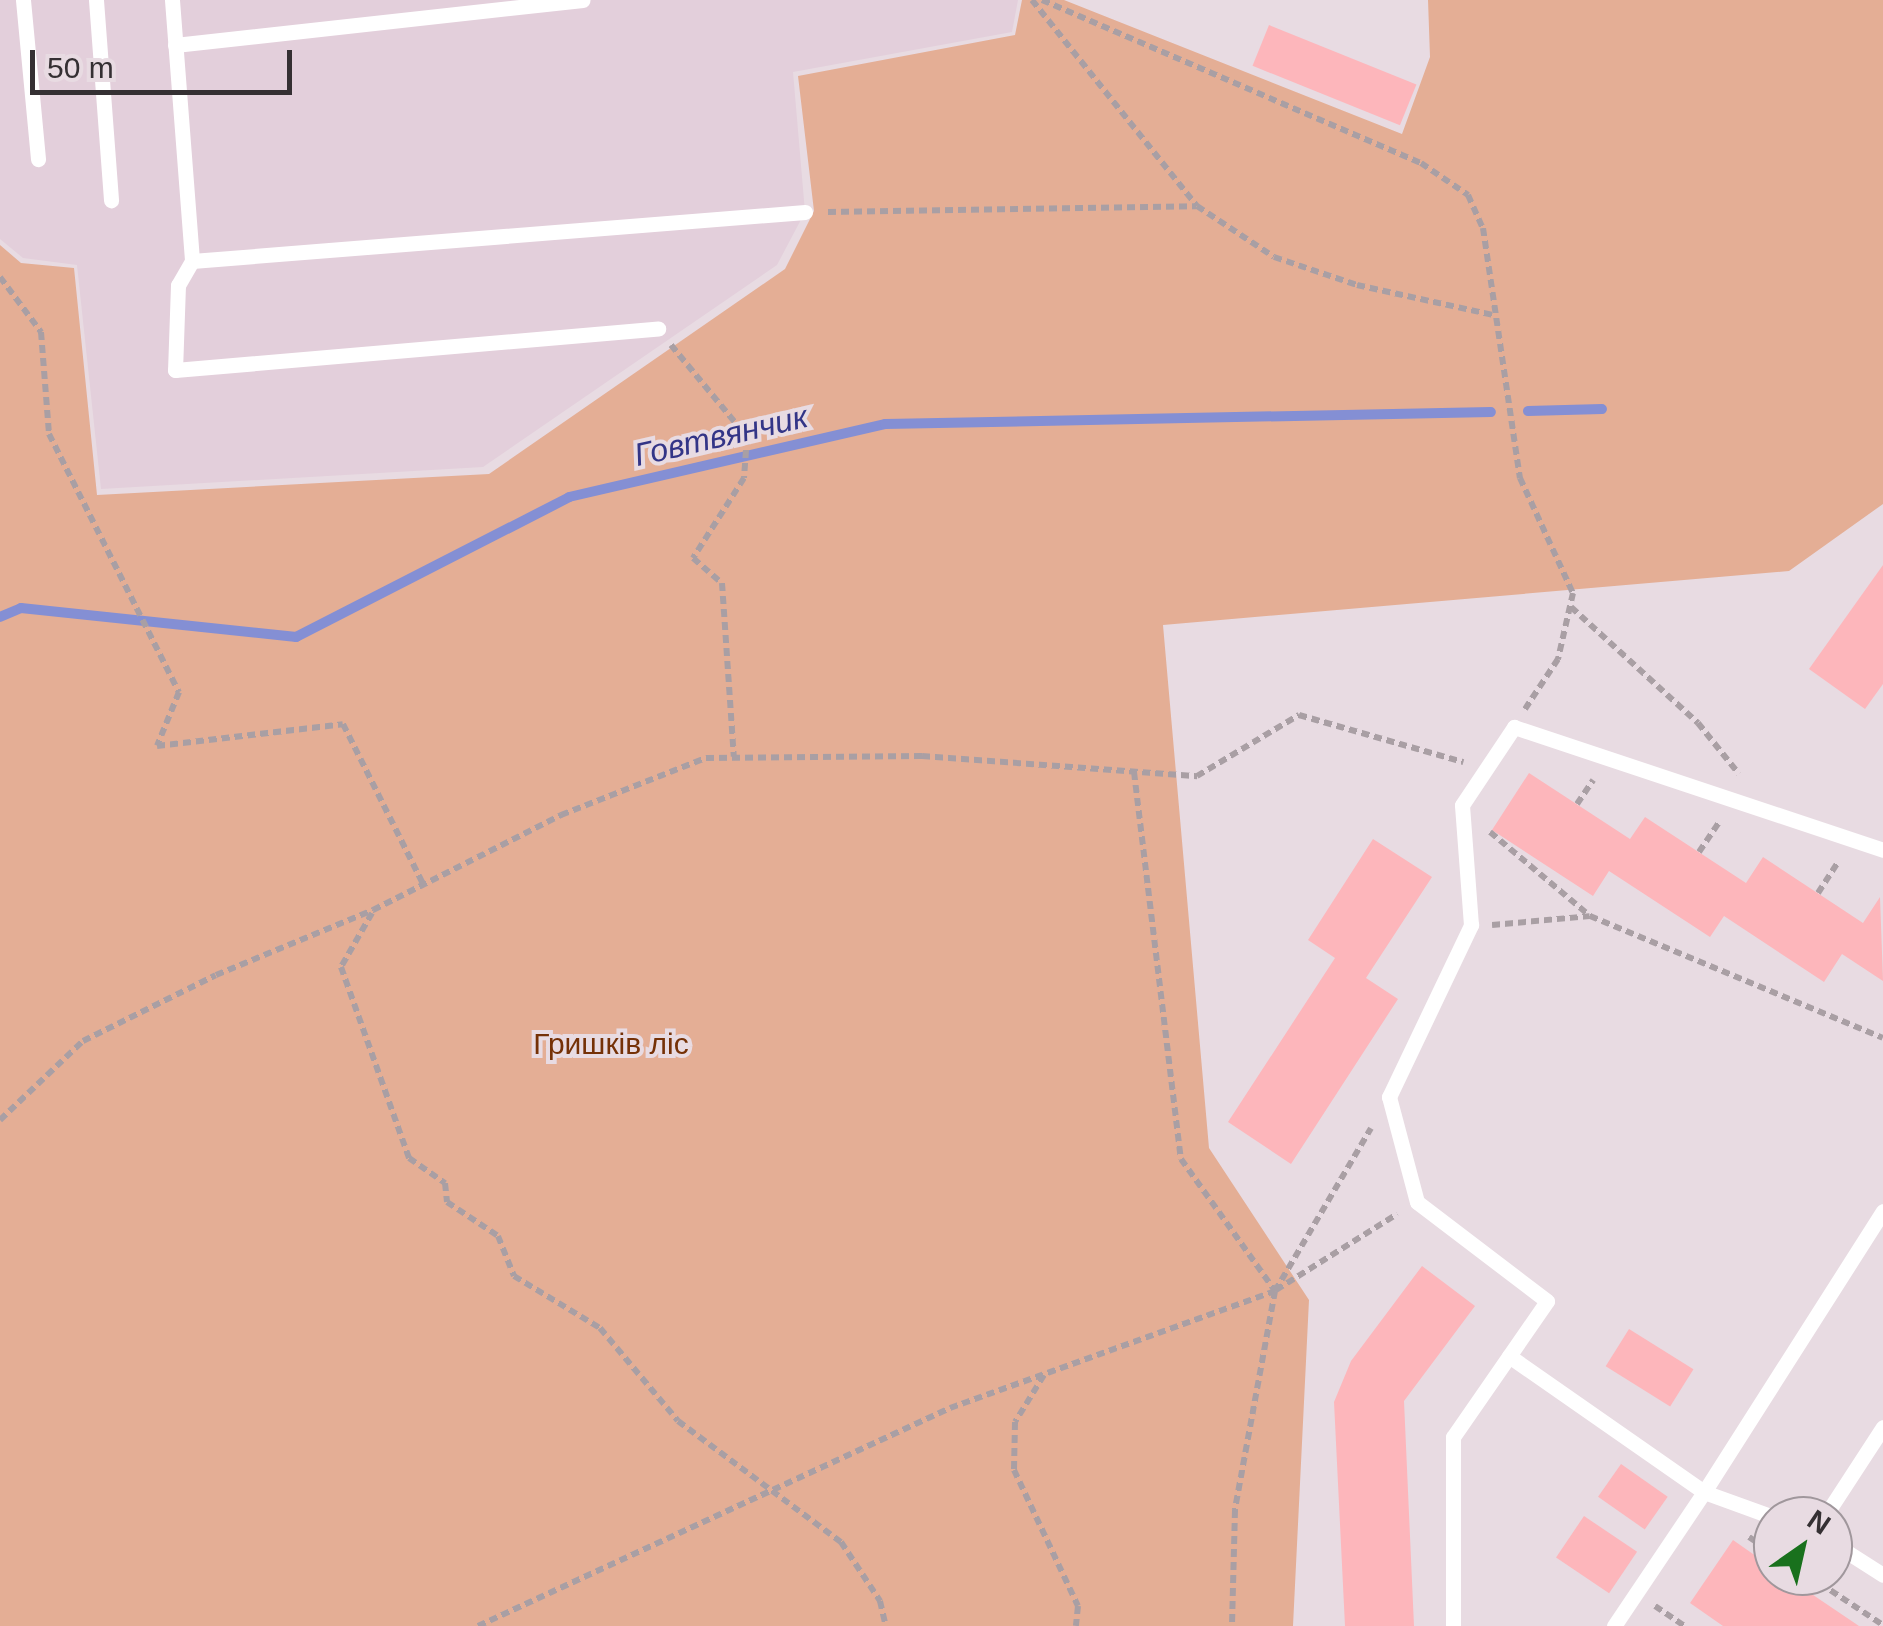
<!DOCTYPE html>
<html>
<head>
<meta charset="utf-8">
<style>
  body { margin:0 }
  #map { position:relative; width:1883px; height:1626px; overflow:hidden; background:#e8dbe2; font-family:Arial,sans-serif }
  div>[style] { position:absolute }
  .built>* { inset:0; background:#e3cfdb }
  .green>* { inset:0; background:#e4ae95 }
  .stream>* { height:10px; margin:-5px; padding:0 5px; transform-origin:5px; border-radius:5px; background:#848fd4 }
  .building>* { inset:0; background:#fdb6bb; transform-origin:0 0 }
  .path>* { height:6px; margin-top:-3px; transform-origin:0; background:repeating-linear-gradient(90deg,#a99fa4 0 8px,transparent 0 13px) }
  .lane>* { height:15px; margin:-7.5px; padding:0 7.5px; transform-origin:7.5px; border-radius:7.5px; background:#fff }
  span { translate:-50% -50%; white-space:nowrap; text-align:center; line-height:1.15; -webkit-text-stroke:8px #e8dbe2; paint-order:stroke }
  .park-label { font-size:30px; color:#753107 }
  .water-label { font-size:32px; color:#333587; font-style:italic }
  .north { position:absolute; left:1753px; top:1496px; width:100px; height:100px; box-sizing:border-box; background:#e8dbe2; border:2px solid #a0979c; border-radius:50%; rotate:34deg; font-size:28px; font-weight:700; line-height:40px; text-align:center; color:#353033 }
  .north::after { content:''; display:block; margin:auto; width:35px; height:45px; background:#19711d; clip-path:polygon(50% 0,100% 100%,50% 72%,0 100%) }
  .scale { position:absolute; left:30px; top:50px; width:262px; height:45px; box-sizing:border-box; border:5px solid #353033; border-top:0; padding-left:12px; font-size:30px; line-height:35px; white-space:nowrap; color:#353033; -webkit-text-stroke:8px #e8dbe2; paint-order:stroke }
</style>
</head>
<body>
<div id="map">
  <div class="built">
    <i style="clip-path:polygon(0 0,1018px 0,1012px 32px,793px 72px,805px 212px,777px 265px,483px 467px,101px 489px,77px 265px,23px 258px,0 239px)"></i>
  </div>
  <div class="green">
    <i style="clip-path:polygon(1022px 0,1064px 0,1402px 134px,1430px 57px,1428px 0,1883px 0,1883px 504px,1789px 571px,1163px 625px,1209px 1148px,1309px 1300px,1293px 1626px,0 1626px,0 245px,21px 263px,74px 268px,97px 495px,489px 474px,785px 269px,814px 211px,798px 76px,1015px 35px)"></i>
  </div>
  <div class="stream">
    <i style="left:1528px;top:411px;width:74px;rotate:-1.5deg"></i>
    <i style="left:0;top:617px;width:23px;rotate:-23deg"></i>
    <i style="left:21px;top:608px;width:277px;rotate:6deg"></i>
    <i style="left:296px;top:637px;width:307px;rotate:-27.1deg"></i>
    <i style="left:569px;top:497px;width:324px;rotate:-13deg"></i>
    <i style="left:885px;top:424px;width:606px;rotate:-1.13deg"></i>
  </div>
  <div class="building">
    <i style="left:1269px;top:25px;width:159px;height:44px;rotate:22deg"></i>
    <i style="clip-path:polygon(1883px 565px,1883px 684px,1865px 709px,1809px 669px)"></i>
    <i style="clip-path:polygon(1529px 773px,1630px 839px,1645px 817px,1746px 883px,1763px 857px,1863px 923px,1880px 897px,1883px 981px,1842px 954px,1824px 982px,1724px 916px,1710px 937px,1609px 871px,1593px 896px,1492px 830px)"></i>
    <i style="clip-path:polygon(1373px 839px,1432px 877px,1366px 978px,1398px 999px,1291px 1164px,1228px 1122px,1335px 958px,1308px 940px)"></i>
    <i style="clip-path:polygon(1422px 1266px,1475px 1306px,1404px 1401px,1414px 1626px,1345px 1626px,1334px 1402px,1351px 1361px)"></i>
    <i style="left:1629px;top:1329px;width:76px;height:44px;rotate:32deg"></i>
    <i style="left:1621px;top:1464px;width:57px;height:40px;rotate:35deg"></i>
    <i style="left:1584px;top:1516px;width:64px;height:50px;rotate:34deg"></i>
    <i style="clip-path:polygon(1733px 1540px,1773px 1568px,1773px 1576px,1785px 1576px,1859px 1626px,1723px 1626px,1690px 1603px)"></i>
  </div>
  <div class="path">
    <i style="left:1032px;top:0;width:264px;rotate:51.3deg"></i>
    <i style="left:1197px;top:206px;width:92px;rotate:33.5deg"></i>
    <i style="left:1274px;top:257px;width:88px;rotate:18.6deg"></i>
    <i style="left:1357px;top:285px;width:140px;rotate:12.4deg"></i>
    <i style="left:1042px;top:0;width:413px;rotate:23.3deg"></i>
    <i style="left:1421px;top:163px;width:57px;rotate:34.2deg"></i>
    <i style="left:1468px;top:195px;width:36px;rotate:66deg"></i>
    <i style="left:1483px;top:228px;width:253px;rotate:81.6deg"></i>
    <i style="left:1520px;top:478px;width:127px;rotate:65.3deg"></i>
    <i style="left:1573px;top:593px;width:68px;rotate:102.8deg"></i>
    <i style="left:1558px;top:659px;width:60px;rotate:123.4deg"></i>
    <i style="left:828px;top:212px;width:368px;rotate:-0.9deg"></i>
    <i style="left:0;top:277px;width:69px;rotate:53.3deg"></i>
    <i style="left:41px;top:332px;width:102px;rotate:85.5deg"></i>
    <i style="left:49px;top:434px;width:289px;rotate:63.3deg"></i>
    <i style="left:179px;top:692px;width:58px;rotate:112.2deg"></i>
    <i style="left:157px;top:746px;width:187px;rotate:-6.7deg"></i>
    <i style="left:343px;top:724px;width:179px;rotate:63.4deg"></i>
    <i style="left:671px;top:345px;width:119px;rotate:50.4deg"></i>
    <i style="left:747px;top:437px;width:41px;rotate:94.2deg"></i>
    <i style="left:744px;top:478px;width:95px;rotate:122.5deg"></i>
    <i style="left:693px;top:558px;width:38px;rotate:41deg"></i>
    <i style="left:722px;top:583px;width:174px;rotate:86.1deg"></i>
    <i style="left:1571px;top:607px;width:172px;rotate:42.4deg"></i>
    <i style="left:1698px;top:723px;width:65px;rotate:51.2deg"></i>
    <i style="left:1134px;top:772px;width:390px;rotate:83.1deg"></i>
    <i style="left:1181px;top:1159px;width:162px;rotate:54.5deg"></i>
    <i style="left:1577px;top:804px;width:29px;rotate:-56deg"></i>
    <i style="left:1490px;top:832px;width:131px;rotate:40deg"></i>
    <i style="left:1699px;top:852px;width:36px;rotate:-56deg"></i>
    <i style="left:1818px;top:893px;width:37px;rotate:-57deg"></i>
    <i style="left:372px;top:913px;width:62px;rotate:119.9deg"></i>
    <i style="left:341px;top:967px;width:203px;rotate:70.4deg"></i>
    <i style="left:409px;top:1158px;width:44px;rotate:34.8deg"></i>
    <i style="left:445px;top:1183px;width:19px;rotate:84deg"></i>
    <i style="left:447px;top:1202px;width:61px;rotate:33.7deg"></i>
    <i style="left:498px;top:1236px;width:43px;rotate:68.2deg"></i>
    <i style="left:514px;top:1276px;width:100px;rotate:31.2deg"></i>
    <i style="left:600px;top:1328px;width:121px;rotate:50deg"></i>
    <i style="left:678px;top:1421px;width:203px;rotate:36.6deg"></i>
    <i style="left:841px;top:1542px;width:71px;rotate:56.5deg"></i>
    <i style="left:880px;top:1601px;width:26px;rotate:77deg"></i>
    <i style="left:1492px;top:925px;width:98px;rotate:-5.2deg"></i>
    <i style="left:1590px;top:916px;width:317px;rotate:22.6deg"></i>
    <i style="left:0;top:1120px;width:115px;rotate:-43.6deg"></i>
    <i style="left:83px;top:1041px;width:148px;rotate:-26.4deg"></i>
    <i style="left:216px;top:975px;width:170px;rotate:-22.5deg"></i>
    <i style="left:373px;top:910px;width:211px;rotate:-26.8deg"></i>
    <i style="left:561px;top:815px;width:156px;rotate:-21.5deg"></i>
    <i style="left:706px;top:758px;width:216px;rotate:-0.5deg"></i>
    <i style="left:922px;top:756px;width:276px;rotate:4.2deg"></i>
    <i style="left:1197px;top:776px;width:119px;rotate:-30.9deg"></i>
    <i style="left:1299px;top:715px;width:171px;rotate:16deg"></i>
    <i style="left:1276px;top:1290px;width:143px;rotate:-32.1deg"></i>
    <i style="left:1275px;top:1291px;width:189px;rotate:-59.5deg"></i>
    <i style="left:1044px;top:1375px;width:55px;rotate:121.7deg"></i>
    <i style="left:1015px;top:1422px;width:48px;rotate:91.2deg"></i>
    <i style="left:1014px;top:1470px;width:150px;rotate:64.8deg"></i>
    <i style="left:1078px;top:1606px;width:20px;rotate:96deg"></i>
    <i style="left:1749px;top:1537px;width:29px;rotate:34deg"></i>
    <i style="left:1809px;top:1576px;width:89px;rotate:33.5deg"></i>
    <i style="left:1655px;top:1606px;width:36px;rotate:34deg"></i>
    <i style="left:478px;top:1626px;width:520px;rotate:-24.79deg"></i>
    <i style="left:950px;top:1408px;width:345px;rotate:-19.8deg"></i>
    <i style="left:1275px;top:1291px;width:223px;rotate:100.4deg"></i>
    <i style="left:1235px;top:1510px;width:116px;rotate:91.5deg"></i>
  </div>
  <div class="lane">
    <i style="left:23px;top:0;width:160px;rotate:84.6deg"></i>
    <i style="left:96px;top:0;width:201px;rotate:85.7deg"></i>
    <i style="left:172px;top:0;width:262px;rotate:85.6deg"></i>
    <i style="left:192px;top:261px;width:28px;rotate:120deg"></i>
    <i style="left:178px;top:285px;width:85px;rotate:92deg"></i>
    <i style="left:175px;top:370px;width:485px;rotate:-4.9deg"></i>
    <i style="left:175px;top:45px;width:410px;rotate:-6.3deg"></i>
    <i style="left:192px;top:261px;width:615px;rotate:-4.57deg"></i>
    <i style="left:1509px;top:1356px;width:238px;rotate:34.9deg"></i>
    <i style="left:1704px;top:1492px;width:333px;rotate:-57.5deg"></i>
    <i style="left:1825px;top:1516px;width:106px;rotate:-56.9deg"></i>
    <i style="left:1833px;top:1543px;width:59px;rotate:32.6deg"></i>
    <i style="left:1453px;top:1626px;width:189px;rotate:-90deg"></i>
    <i style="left:1453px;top:1437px;width:165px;rotate:-55.3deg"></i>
    <i style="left:1547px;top:1301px;width:163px;rotate:-142.7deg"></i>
    <i style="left:1417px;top:1202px;width:109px;rotate:-104.9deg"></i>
    <i style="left:1389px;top:1097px;width:191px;rotate:-64.5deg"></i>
    <i style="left:1471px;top:925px;width:120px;rotate:-94.3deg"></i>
    <i style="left:1462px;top:805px;width:94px;rotate:-56.3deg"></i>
    <i style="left:1514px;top:727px;width:389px;rotate:18.4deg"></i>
    <i style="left:1614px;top:1626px;width:161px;rotate:-56.1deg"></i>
    <i style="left:1704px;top:1492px;width:73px;rotate:19.9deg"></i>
  </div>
  <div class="park-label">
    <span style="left:611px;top:1044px">Гришків ліс</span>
  </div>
  <div class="water-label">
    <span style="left:721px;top:436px;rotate:-13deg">Говтвянчик</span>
  </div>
  <div class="north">N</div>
  <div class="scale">50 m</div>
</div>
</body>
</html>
